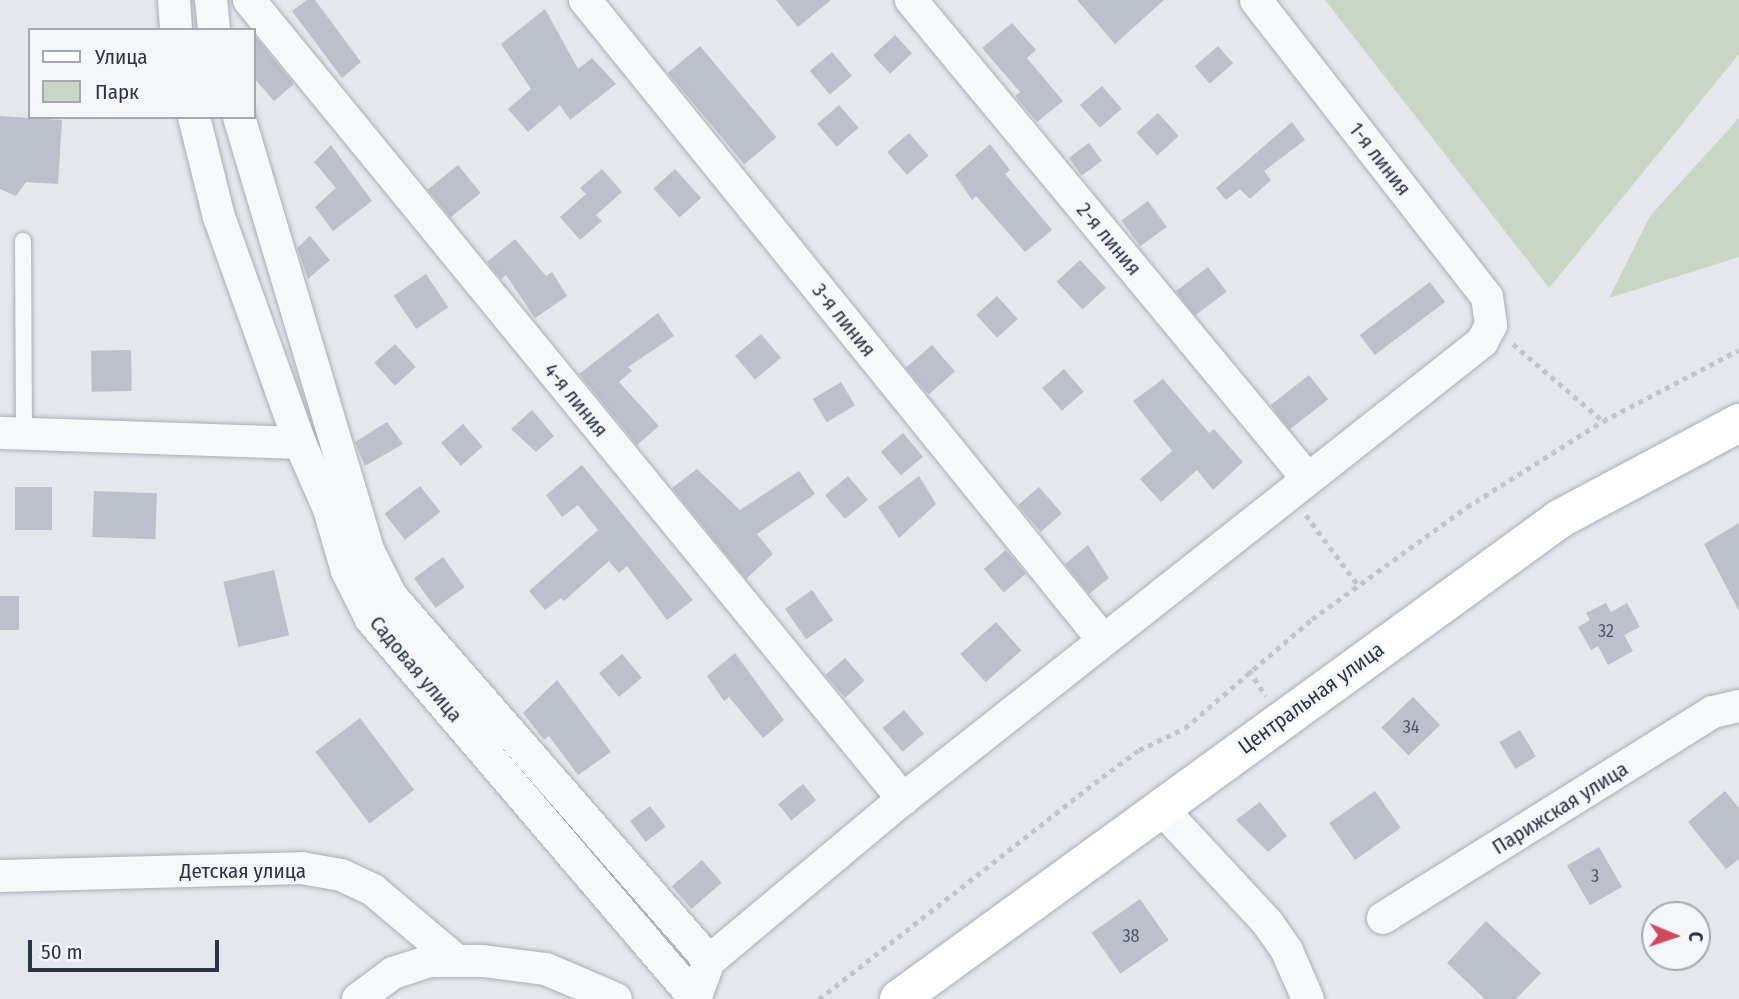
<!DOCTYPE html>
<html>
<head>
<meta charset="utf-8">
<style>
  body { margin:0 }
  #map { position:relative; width:1739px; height:999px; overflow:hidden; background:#e4e7ec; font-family:"Fira Sans Condensed",sans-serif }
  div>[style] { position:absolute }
  .green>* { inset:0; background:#c9d6c5 }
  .building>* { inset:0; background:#bbc0ca; transform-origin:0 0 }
  .path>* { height:4.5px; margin-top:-2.25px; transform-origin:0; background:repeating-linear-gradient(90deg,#c2c5cb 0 5px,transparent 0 10px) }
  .roads { filter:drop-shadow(0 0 2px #a9aeb7) drop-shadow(0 0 2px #a9aeb7) }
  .lane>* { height:16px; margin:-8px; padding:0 8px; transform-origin:8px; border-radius:8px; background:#f7f8fa }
  .street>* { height:32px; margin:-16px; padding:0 16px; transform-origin:16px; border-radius:16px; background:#f7f8fa }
  .secondary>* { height:38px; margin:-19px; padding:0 19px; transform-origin:19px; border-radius:19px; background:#fff }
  span { translate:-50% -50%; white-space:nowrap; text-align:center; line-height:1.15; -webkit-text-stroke:6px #f4f6f9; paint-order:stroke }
  .number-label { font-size:18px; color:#4f5766 }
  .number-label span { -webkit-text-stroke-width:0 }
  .street-label { font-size:21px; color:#2b3445 }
  .legend { position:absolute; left:28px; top:28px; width:228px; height:91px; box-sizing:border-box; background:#f4f6f9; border:2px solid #a4a8b1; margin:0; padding:9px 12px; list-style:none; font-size:21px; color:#2b3445 }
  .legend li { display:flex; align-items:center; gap:14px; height:35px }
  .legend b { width:35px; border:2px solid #a4a8b1 }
  .north { position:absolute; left:1641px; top:901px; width:70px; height:70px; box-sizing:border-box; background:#f4f6f9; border:2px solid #a4a8b1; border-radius:50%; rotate:92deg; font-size:19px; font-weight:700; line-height:28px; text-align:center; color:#2b3445 }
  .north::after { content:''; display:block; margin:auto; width:24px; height:32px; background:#d1495b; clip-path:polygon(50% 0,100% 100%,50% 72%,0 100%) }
  .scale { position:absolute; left:28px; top:940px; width:191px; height:32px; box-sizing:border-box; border:4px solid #2b3445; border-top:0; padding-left:9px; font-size:21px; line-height:24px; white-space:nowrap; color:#2b3445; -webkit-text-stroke:5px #f4f6f9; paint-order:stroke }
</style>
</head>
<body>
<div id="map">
  <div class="green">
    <i style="clip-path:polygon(1325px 0,1739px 0,1739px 54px,1549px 288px)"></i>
    <i style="clip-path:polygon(1739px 118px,1739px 257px,1609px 298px,1650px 216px)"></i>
  </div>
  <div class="building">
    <i style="clip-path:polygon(307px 0,315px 0,361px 62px,342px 78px,292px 11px)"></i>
    <i style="clip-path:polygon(776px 0,831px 0,798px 27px)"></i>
    <i style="clip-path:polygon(1077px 0,1164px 0,1115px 44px)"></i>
    <i style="clip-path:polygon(545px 9px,578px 69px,592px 58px,616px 84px,570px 120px,560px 105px,528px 132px,508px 109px,531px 89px,501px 44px)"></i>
    <i style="clip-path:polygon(1012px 23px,1036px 50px,1027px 58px,1063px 101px,1037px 122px,1015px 96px,1020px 92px,982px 48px)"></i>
    <i style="clip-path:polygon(254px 35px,294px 84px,274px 101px,254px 78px)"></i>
    <i style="left:895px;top:35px;width:25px;height:30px;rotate:47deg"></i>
    <i style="left:700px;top:46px;width:119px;height:42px;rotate:50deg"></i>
    <i style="left:1218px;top:46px;width:23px;height:31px;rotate:49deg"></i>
    <i style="left:832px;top:52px;width:31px;height:29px;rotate:50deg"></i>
    <i style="left:1102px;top:86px;width:30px;height:29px;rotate:49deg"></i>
    <i style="left:839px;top:105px;width:30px;height:29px;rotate:49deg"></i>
    <i style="left:1158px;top:113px;width:31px;height:29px;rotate:48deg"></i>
    <i style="clip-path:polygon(0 116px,62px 120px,58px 184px,26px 182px,16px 196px,0 189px)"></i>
    <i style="clip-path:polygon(1292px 122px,1305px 140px,1264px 171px,1271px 180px,1250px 199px,1240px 189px,1226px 200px,1216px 188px)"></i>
    <i style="left:909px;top:133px;width:30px;height:29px;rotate:49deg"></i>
    <i style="left:1089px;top:143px;width:22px;height:25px;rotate:54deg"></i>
    <i style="clip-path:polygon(990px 144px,1010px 170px,1005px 174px,1052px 230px,1025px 252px,976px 196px,972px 200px,955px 175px)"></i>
    <i style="clip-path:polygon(331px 145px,372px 201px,333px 231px,315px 207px,336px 188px,314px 162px)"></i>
    <i style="left:458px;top:165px;width:36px;height:39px;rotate:51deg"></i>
    <i style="clip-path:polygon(602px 169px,622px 192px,596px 215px,602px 221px,580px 240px,560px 217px,586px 194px,580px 188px)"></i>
    <i style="left:675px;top:169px;width:39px;height:29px;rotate:48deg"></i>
    <i style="left:1148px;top:201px;width:32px;height:33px;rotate:54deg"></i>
    <i style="clip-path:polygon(310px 236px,330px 260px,308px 279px,297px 248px)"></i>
    <i style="clip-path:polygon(515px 239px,546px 276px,552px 272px,567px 296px,535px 318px,506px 275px,501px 279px,487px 262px)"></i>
    <i style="left:1080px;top:260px;width:38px;height:32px;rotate:47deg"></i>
    <i style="left:1208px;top:267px;width:31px;height:40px;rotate:53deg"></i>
    <i style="left:426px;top:274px;width:40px;height:39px;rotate:56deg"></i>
    <i style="left:1430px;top:282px;width:25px;height:88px;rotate:53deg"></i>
    <i style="left:997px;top:296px;width:31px;height:28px;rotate:48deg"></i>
    <i style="clip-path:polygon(658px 313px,674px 336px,628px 367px,632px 371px,619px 382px,659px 426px,637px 445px,579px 374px)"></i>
    <i style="left:761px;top:334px;width:31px;height:34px;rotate:50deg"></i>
    <i style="left:395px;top:344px;width:31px;height:28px;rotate:48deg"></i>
    <i style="left:932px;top:345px;width:35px;height:35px;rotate:49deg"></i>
    <i style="left:131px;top:350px;width:41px;height:40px;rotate:89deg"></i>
    <i style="left:1064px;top:369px;width:30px;height:29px;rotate:49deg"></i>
    <i style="left:1309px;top:375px;width:31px;height:49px;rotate:52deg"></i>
    <i style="clip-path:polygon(1163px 379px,1209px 433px,1214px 429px,1243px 462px,1213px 490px,1197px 470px,1161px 502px,1140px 479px,1172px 451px,1133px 401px)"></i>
    <i style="left:841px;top:382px;width:27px;height:33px;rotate:59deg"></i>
    <i style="clip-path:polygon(532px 410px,554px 436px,536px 452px,511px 429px)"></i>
    <i style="clip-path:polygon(387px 422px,403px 444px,365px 466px,355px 442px)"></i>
    <i style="left:463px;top:424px;width:30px;height:29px;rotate:49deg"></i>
    <i style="left:903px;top:433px;width:31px;height:29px;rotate:50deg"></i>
    <i style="clip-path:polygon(582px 465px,693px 600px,667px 620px,627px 566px,619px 573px,609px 561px,564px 601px,561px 598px,545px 610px,529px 591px,598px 530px,578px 505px,562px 517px,546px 495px)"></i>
    <i style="clip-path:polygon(697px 469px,740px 510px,799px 471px,815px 494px,757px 534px,773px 554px,746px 579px,672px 488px)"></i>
    <i style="left:848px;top:476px;width:31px;height:30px;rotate:50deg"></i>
    <i style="clip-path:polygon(919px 476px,936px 504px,899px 538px,878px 507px)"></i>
    <i style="left:420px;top:486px;width:33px;height:45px;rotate:52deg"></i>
    <i style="left:15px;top:487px;width:37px;height:43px"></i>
    <i style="left:1039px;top:487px;width:35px;height:28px;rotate:49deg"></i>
    <i style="left:94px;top:491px;width:63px;height:46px;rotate:2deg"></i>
    <i style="clip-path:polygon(1739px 523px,1739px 611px,1704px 544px)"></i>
    <i style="clip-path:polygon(1088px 545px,1109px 578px,1089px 594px,1065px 564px)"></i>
    <i style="left:1006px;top:550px;width:31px;height:29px;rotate:50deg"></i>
    <i style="left:443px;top:557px;width:37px;height:36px;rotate:54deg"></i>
    <i style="left:274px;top:570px;width:67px;height:52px;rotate:77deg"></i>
    <i style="left:812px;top:590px;width:37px;height:33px;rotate:55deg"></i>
    <i style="left:0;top:596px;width:19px;height:34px"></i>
    <i style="clip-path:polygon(1606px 603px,1611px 612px,1627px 603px,1640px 627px,1624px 635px,1633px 651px,1608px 665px,1598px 646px,1591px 650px,1578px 627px,1590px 620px,1586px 613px)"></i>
    <i style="left:996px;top:622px;width:38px;height:48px;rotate:48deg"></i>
    <i style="clip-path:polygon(735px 653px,784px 720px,763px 738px,729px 697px,724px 701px,707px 676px)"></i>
    <i style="left:622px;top:654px;width:31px;height:30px;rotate:50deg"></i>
    <i style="left:845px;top:658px;width:30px;height:26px;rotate:49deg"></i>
    <i style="clip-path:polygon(557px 680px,611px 752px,578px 775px,549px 736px,544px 740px,523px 713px)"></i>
    <i style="left:1413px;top:697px;width:39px;height:44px;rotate:46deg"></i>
    <i style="left:904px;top:710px;width:31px;height:28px;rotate:50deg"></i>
    <i style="left:360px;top:718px;width:90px;height:56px;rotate:53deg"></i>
    <i style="left:1520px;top:730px;width:31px;height:24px;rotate:59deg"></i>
    <i style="left:803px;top:784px;width:21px;height:32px;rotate:51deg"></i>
    <i style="left:1375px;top:791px;width:45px;height:56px;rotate:55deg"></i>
    <i style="clip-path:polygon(1725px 791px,1739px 808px,1739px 859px,1726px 869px,1688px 822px)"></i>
    <i style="clip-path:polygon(1260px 802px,1287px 836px,1268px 852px,1236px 820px)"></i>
    <i style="left:650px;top:806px;width:26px;height:25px;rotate:53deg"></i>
    <i style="left:1599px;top:847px;width:46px;height:37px;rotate:60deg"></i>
    <i style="left:702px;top:860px;width:30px;height:40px;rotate:49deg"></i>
    <i style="left:1140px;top:899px;width:50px;height:59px;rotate:55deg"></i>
    <i style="clip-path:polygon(1486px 921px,1541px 973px,1516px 999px,1485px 999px,1447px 963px)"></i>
  </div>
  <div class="path">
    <i style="left:1513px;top:344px;width:118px;rotate:40.5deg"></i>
    <i style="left:1306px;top:515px;width:89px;rotate:53.3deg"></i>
    <i style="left:1249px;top:670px;width:31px;rotate:57deg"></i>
    <i style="left:819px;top:999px;width:360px;rotate:-38.1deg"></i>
    <i style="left:1102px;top:777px;width:46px;rotate:-36.1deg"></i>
    <i style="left:1139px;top:750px;width:51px;rotate:-25.6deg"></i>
    <i style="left:1185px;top:728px;width:167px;rotate:-40.6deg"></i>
    <i style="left:1312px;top:619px;width:191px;rotate:-35.9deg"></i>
    <i style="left:1467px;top:507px;width:161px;rotate:-32.3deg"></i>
    <i style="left:1603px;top:421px;width:153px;rotate:-27.6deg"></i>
  </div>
  <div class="roads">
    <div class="lane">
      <i style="left:23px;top:241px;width:192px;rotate:89.7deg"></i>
    </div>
    <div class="street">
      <i style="left:174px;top:0;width:30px;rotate:86deg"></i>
      <i style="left:211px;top:0;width:30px;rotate:84deg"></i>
      <i style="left:249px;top:0;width:1033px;rotate:50.7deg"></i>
      <i style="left:585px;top:0;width:823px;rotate:51.01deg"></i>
      <i style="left:911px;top:0;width:621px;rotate:50.36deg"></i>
      <i style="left:194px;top:117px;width:103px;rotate:76deg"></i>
      <i style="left:219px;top:217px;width:240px;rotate:70.3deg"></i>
      <i style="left:300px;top:443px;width:72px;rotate:66.3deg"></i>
      <i style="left:329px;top:509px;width:65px;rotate:73.8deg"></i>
      <i style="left:347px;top:571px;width:54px;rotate:63.4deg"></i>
      <i style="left:371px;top:619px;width:499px;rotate:49.5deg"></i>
      <i style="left:239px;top:117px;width:452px;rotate:73.4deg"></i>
      <i style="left:368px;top:550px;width:51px;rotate:63.4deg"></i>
      <i style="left:391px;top:596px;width:484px;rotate:48.9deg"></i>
      <i style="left:0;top:433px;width:300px;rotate:1.9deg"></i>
      <i style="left:1161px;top:808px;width:156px;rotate:47.1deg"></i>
      <i style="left:1267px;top:922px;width:35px;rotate:55deg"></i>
      <i style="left:1287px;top:951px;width:52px;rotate:66.4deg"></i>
      <i style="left:0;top:876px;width:301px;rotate:-1.5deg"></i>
      <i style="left:301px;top:868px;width:41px;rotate:9.9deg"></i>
      <i style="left:341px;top:875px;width:35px;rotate:25deg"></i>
      <i style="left:373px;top:890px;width:110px;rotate:40.2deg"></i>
      <i style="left:1383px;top:918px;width:389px;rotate:-32deg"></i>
      <i style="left:1713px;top:712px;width:27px;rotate:-13deg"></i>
      <i style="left:358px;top:999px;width:44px;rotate:-36.6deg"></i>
      <i style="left:393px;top:973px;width:40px;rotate:-18deg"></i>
      <i style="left:431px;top:961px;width:52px"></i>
      <i style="left:483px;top:961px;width:64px;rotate:7.2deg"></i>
      <i style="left:546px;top:969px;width:76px;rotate:23.2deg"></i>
      <i style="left:695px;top:999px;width:40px;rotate:-69.8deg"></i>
      <i style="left:709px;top:961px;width:253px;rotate:-39.9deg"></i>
      <i style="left:903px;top:799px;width:738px;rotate:-38.28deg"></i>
      <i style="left:1482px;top:342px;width:19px;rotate:-62deg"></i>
      <i style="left:1491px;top:325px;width:28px;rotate:-98deg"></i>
      <i style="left:1487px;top:297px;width:376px;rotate:-127.9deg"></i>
    </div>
    <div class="secondary">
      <i style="left:899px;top:999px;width:818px;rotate:-36deg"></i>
      <i style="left:1561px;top:518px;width:202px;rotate:-28.1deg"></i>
    </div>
  </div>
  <div class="number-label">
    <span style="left:1606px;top:631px">32</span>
    <span style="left:1411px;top:727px">34</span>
    <span style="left:1595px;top:876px">3</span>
    <span style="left:1131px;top:936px">38</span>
  </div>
  <div class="street-label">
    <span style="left:1380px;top:159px;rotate:52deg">1-я линия</span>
    <span style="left:1109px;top:239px;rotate:50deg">2-я линия</span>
    <span style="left:844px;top:320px;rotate:51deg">3-я линия</span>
    <span style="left:576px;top:400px;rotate:51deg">4-я линия</span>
    <span style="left:416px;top:669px;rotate:50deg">Садовая улица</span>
    <span style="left:1311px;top:698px;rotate:-36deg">Центральная улица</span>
    <span style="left:1560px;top:808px;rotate:-32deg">Парижская улица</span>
    <span style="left:243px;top:871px">Детская улица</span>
  </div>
  <ul class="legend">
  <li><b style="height:9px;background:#fff"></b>Улица</li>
  <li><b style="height:19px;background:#c9d6c5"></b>Парк</li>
  </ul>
  <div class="north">С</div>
  <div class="scale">50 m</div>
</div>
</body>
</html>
